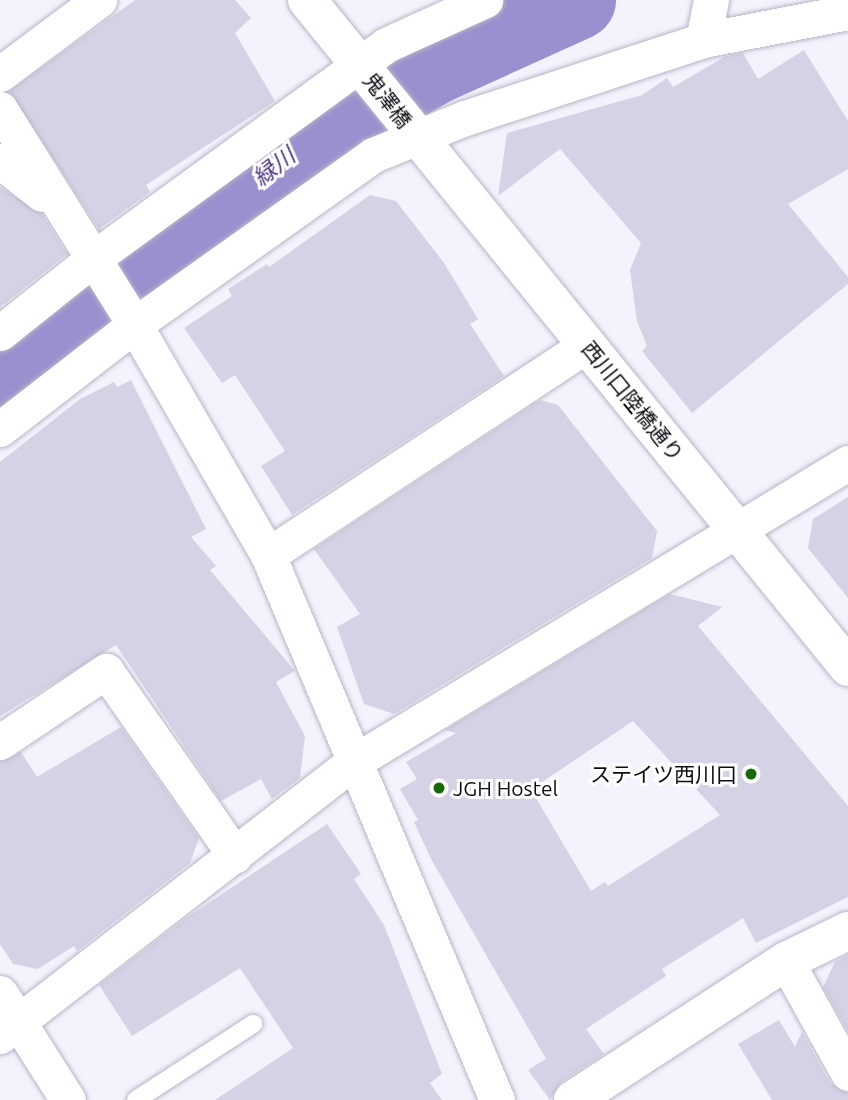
<!DOCTYPE html>
<html>
<head>
<meta charset="utf-8">
<style>
  body { margin:0 }
  #map { position:relative; width:848px; height:1100px; overflow:hidden; background:#f3f2fd; font-family:Ubuntu,"Noto Sans JP",sans-serif }
  div>[style] { position:absolute }
  .river>* { height:80px; margin:-40px; padding:0 40px; transform-origin:40px; border-radius:40px; background:#9a90cf }
  .building>* { inset:0; background:#d4d2e4 }
  .roads { filter:drop-shadow(0 0 2px #b7b5c7) drop-shadow(0 0 2px #b7b5c7) }
  .lane>* { height:18px; margin:-9px; padding:0 9px; transform-origin:9px; border-radius:9px; background:#fff }
  .street>* { height:35px; margin:-17.5px; padding:0 17.5px; transform-origin:17.5px; border-radius:17.5px; background:#fff }
  .secondary>* { height:38px; margin:-19px; padding:0 19px; transform-origin:19px; border-radius:19px; background:#fff }
  .dots>* { width:19px; height:19px; translate:-50% -50%; box-sizing:border-box; border:4px solid #fff; border-radius:50% }
  span { translate:-50% -50%; white-space:nowrap; text-align:center; line-height:1.15; -webkit-text-stroke:6px #fff; paint-order:stroke }
  .street-label { font-size:21px; color:#0e0d13 }
  .poi-label { font-size:21px; color:#0e0d13 }
  .right { translate:-100% -50%; text-align:right }
  .left { translate:0 -50%; text-align:left }
  .water-label { font-size:23px; color:#473580; font-style:italic }
</style>
</head>
<body>
<div id="map">
  <div class="river">
    <i style="left:0;top:378px;width:414px;rotate:-37.6deg"></i>
    <i style="left:328px;top:125px;width:123px;rotate:-29.7deg"></i>
    <i style="left:435px;top:64px;width:155px;rotate:-24.4deg"></i>
  </div>
  <div class="building">
    <i style="clip-path:polygon(135px 0,235px 0,251px 18px,235px 33px,275px 101px,146px 185px,150px 192px,99px 229px,9px 91px)"></i>
    <i style="clip-path:polygon(804px 50px,848px 121px,848px 169px,788px 204px,848px 277px,848px 284px,692px 413px,642px 351px,647px 346px,637px 321px,630px 270px,641px 243px,560px 149px,498px 196px,507px 133px,642px 95px,667px 78px,673px 87px,726px 56px,743px 53px,758px 79px)"></i>
    <i style="clip-path:polygon(0 187px,42px 214px,67px 254px,0 307px)"></i>
    <i style="clip-path:polygon(370px 195px,396px 201px,444px 263px,478px 319px,470px 324px,504px 376px,292px 515px,261px 466px,285px 451px,235px 375px,222px 383px,184px 328px,232px 296px,228px 289px,267px 264px,269px 267px)"></i>
    <i style="clip-path:polygon(131px 380px,206px 529px,191px 537px,216px 566px,210px 570px,295px 671px,276px 682px,305px 736px,300px 778px,272px 799px,261px 779px,221px 801px,116px 645px,0 716px,0 462px,80px 399px,114px 382px,117px 387px)"></i>
    <i style="clip-path:polygon(540px 400px,558px 405px,657px 531px,652px 558px,394px 714px,364px 704px,337px 627px,360px 614px,314px 549px)"></i>
    <i style="clip-path:polygon(848px 497px,848px 598px,808px 548px,813px 519px)"></i>
    <i style="clip-path:polygon(evenodd,670px 594px,722px 607px,698px 626px,848px 806px,848px 897px,756px 943px,743px 918px,662px 969px,666px 976px,586px 1029px,604px 1054px,561px 1082px,550px 1100px,528px 1070px,546px 1059px,431px 859px,414px 822px,418px 820px,400px 789px,417px 779px,406px 762px,456px 733px,445px 730px,670px 594px,633px 721px,720px 815px,608px 886px,605px 882px,591px 891px,533px 793px,538px 790px,536px 786px,633px 721px)"></i>
    <i style="clip-path:polygon(121px 727px,199px 838px,190px 863px,77px 951px,74px 946px,38px 969px,13px 964px,0 944px,0 762px,21px 752px,37px 777px)"></i>
    <i style="clip-path:polygon(327px 824px,361px 874px,354px 879px,384px 925px,442px 1074px,430px 1083px,442px 1100px,215px 1100px,293px 1048px,240px 968px,132px 1036px,99px 985px,186px 918px)"></i>
    <i style="clip-path:polygon(848px 955px,848px 1031px,823px 987px,835px 962px)"></i>
    <i style="clip-path:polygon(779px 1020px,795px 1047px,802px 1032px,830px 1083px,848px 1093px,848px 1100px,772px 1100px,738px 1044px)"></i>
  </div>
  <div class="roads">
    <div class="lane">
      <i style="left:136px;top:1100px;width:140px;rotate:-33deg"></i>
    </div>
    <div class="street">
      <i style="left:703px;top:40px;width:41px;rotate:-78.7deg"></i>
      <i style="left:0;top:74px;width:124px;rotate:-36.8deg"></i>
      <i style="left:0;top:109px;width:251px;rotate:58deg"></i>
      <i style="left:133px;top:322px;width:269px;rotate:59.9deg"></i>
      <i style="left:268px;top:555px;width:591px;rotate:67.21deg"></i>
      <i style="left:0;top:161px;width:53px;rotate:38.2deg"></i>
      <i style="left:0;top:333px;width:120px;rotate:-38.6deg"></i>
      <i style="left:94px;top:258px;width:361px;rotate:-36.1deg"></i>
      <i style="left:386px;top:45px;width:109px;rotate:-24.4deg"></i>
      <i style="left:0;top:429px;width:170px;rotate:-37.8deg"></i>
      <i style="left:134px;top:325px;width:293px;rotate:-35.4deg"></i>
      <i style="left:373px;top:155px;width:99px;rotate:-21.9deg"></i>
      <i style="left:465px;top:118px;width:250px;rotate:-18.1deg"></i>
      <i style="left:703px;top:40px;width:148px;rotate:-10.9deg"></i>
      <i style="left:268px;top:555px;width:383px;rotate:-33.4deg"></i>
      <i style="left:0;top:742px;width:128px;rotate:-33.8deg"></i>
      <i style="left:106px;top:671px;width:225px;rotate:55deg"></i>
      <i style="left:786px;top:961px;width:128px;rotate:61deg"></i>
      <i style="left:0;top:993px;width:127px;rotate:57.6deg"></i>
      <i style="left:0;top:1036px;width:445px;rotate:-37.8deg"></i>
      <i style="left:352px;top:763px;width:580px;rotate:-31.17deg"></i>
    </div>
    <div class="secondary">
      <i style="left:307px;top:0;width:859px;rotate:50.95deg"></i>
      <i style="left:573px;top:1100px;width:254px;rotate:-33.1deg"></i>
      <i style="left:786px;top:961px;width:69px;rotate:-25.8deg"></i>
    </div>
  </div>
  <div class="dots">
    <i style="left:751px;top:774px;background:#186807"></i>
    <i style="left:439px;top:788px;background:#186807"></i>
  </div>
  <div class="street-label">
    <span style="left:388px;top:100px;rotate:52deg">鬼澤橋</span>
    <span style="left:633px;top:401px;rotate:51deg">西川口陸橋通り</span>
  </div>
  <div class="poi-label">
    <span class="right" style="left:737px;top:774px">ステイツ西川口</span>
    <span class="left" style="left:453px;top:788px">JGH Hostel</span>
  </div>
  <div class="water-label">
    <span style="left:274px;top:167px;rotate:-38deg">緑川</span>
  </div>
</div>
</body>
</html>
